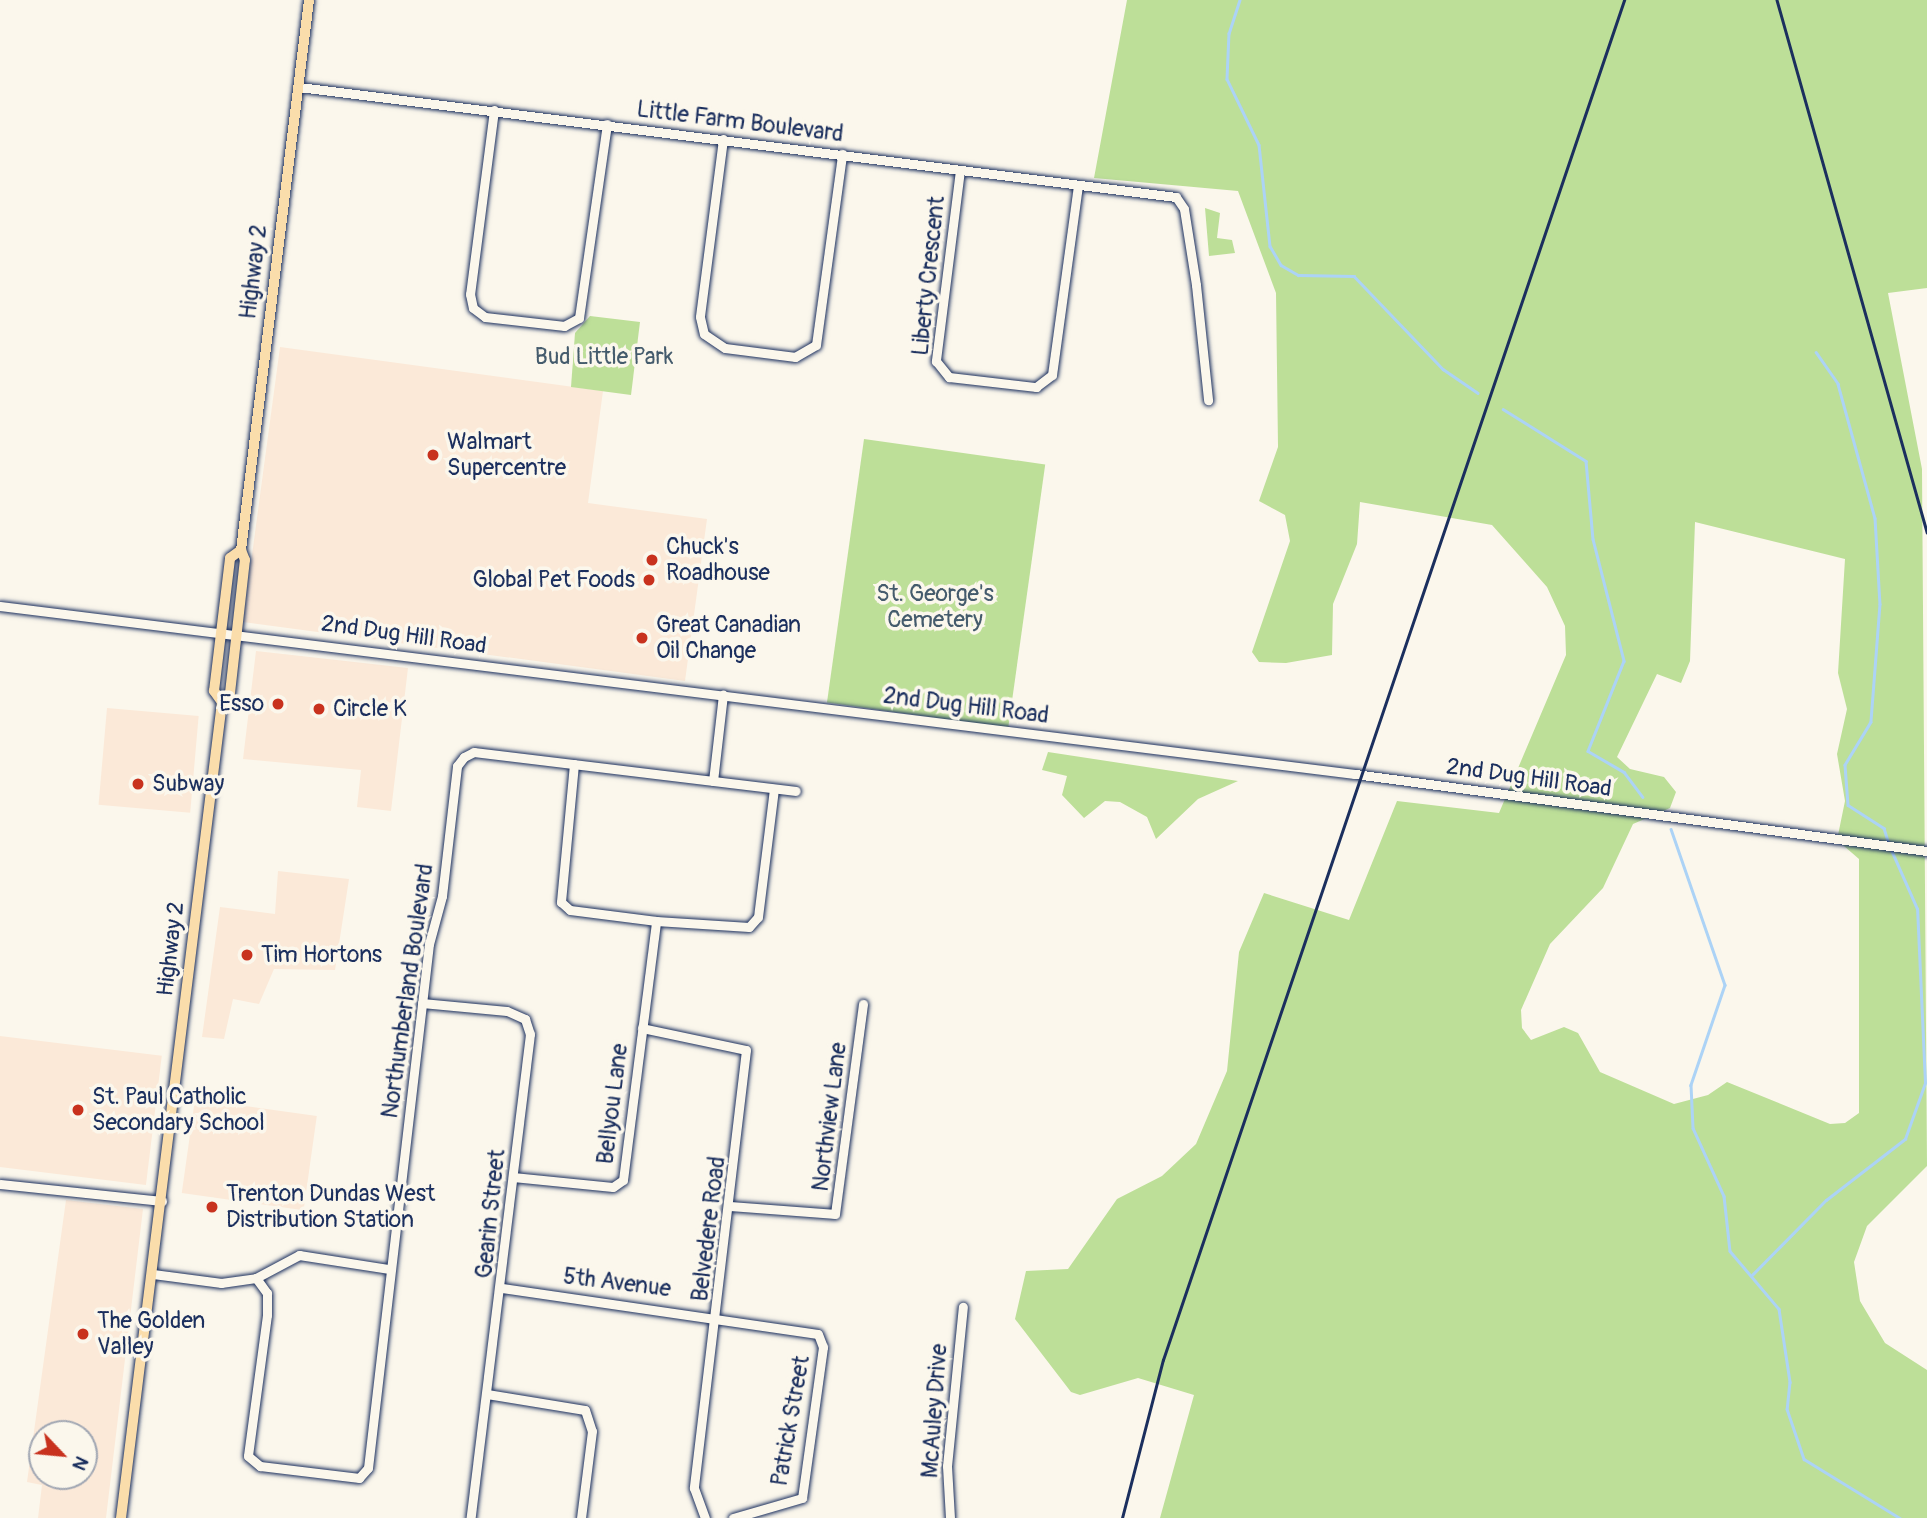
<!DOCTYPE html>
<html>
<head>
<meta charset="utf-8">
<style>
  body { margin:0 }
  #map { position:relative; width:1927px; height:1518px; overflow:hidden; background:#fbf7ec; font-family:Pangolin,sans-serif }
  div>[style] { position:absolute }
  .built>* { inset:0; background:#fbe9d8; transform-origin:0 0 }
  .green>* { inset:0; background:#bddf98; transform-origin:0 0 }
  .stream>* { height:2.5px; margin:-1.25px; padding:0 1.25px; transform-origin:1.25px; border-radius:1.25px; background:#acd3f6 }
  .roads { filter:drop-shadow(0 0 2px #1b2f5e) drop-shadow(0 0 2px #1b2f5e) }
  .minor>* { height:9px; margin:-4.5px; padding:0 4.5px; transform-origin:4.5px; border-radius:4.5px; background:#fbf7ec }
  .major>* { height:10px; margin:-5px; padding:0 5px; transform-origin:5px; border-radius:5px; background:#faddab }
  .rail>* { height:2.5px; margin:-1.25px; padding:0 1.25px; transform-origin:1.25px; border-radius:1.25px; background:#1b2f5e }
  .dots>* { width:19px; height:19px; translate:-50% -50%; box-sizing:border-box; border:4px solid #fbf7ec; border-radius:50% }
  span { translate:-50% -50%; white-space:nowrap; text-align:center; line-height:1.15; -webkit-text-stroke:7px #fbf7ec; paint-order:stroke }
  .street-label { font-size:23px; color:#1b2f5e }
  .park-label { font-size:23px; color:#445b6c }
  .poi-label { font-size:23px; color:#1b2f5e }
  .left { translate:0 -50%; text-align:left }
  .right { translate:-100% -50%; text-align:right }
  .north { position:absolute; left:28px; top:1420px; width:70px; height:70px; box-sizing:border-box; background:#fbf7ec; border:2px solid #a1a7b3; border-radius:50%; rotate:116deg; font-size:19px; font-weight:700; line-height:28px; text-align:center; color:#1b2f5e }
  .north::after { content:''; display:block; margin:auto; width:24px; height:32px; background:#c8321e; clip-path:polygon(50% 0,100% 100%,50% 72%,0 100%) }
</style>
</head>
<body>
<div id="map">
  <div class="built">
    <i style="clip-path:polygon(280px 347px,603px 391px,588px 503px,707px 519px,685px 681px,243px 622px)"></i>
    <i style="clip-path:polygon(256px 651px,408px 668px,391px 811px,357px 807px,361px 770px,243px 759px)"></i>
    <i style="left:107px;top:708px;width:92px;height:97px;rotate:5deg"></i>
    <i style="clip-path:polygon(278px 871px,349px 879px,335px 970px,274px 969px,259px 1004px,233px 999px,224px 1039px,202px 1037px,220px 907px,275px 914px)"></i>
    <i style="left:0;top:1036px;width:163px;height:130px;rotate:7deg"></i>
    <i style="left:195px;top:1099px;width:123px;height:95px;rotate:8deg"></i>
    <i style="clip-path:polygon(evenodd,66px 1200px,143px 1209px,106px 1518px,38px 1518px,42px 1485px,27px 1482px,66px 1200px,42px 1434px,84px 1434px,84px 1476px,42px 1476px,42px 1434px)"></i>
  </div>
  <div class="green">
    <i style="clip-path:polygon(evenodd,1127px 0,1927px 0,1927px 288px,1888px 293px,1922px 469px,1927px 1166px,1867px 1226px,1854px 1262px,1860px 1301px,1885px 1343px,1927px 1370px,1927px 1518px,1160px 1518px,1194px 1395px,1138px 1378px,1080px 1395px,1071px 1392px,1015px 1319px,1026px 1271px,1068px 1269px,1117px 1199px,1162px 1176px,1196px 1144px,1227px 1071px,1239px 952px,1264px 893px,1349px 920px,1397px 801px,1499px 813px,1566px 655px,1565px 626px,1547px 587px,1492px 525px,1360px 502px,1357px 544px,1333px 604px,1332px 655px,1286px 663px,1259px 662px,1252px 652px,1290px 541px,1285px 515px,1259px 501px,1278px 447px,1276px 293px,1238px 191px,1094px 178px,1127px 0,1695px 522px,1845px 559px,1838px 673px,1847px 709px,1837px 754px,1845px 801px,1837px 840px,1859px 859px,1859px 1113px,1845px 1123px,1830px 1124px,1727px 1082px,1708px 1095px,1674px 1104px,1600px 1072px,1578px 1033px,1564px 1027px,1531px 1040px,1522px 1028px,1521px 1010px,1550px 944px,1603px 888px,1633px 824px,1670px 808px,1676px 792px,1664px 777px,1630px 769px,1617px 757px,1657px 674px,1681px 683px,1690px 661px,1695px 522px)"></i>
    <i style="clip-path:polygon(1205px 208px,1220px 213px,1217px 238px,1232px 240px,1235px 253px,1209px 256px)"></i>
    <i style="clip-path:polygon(590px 316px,640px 322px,631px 395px,571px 387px,575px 333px)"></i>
    <i style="left:864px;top:439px;width:183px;height:266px;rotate:8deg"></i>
    <i style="clip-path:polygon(1048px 752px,1238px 781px,1198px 799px,1156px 839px,1147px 817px,1120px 802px,1105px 801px,1084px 818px,1062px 795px,1067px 776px,1042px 770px)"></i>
  </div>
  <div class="stream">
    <i style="left:1240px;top:0;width:35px;rotate:108deg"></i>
    <i style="left:1229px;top:33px;width:46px;rotate:92.5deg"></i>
    <i style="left:1227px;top:79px;width:73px;rotate:64.1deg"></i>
    <i style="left:1259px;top:145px;width:102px;rotate:83.8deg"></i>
    <i style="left:1270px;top:246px;width:22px;rotate:60deg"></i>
    <i style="left:1281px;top:265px;width:20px;rotate:30deg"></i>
    <i style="left:1298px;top:275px;width:56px;rotate:1deg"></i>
    <i style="left:1354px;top:276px;width:129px;rotate:46.3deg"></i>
    <i style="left:1443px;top:369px;width:42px;rotate:34.4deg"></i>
    <i style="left:1816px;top:352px;width:39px;rotate:55deg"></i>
    <i style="left:1838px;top:384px;width:139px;rotate:74.6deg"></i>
    <i style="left:1875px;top:518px;width:86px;rotate:86.7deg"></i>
    <i style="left:1880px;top:604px;width:118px;rotate:94.4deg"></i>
    <i style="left:1871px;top:722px;width:50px;rotate:121.2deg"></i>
    <i style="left:1845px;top:765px;width:40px;rotate:85.7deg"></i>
    <i style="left:1848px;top:805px;width:43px;rotate:32.6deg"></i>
    <i style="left:1884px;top:828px;width:17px;rotate:73deg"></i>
    <i style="left:1503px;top:409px;width:98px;rotate:32.1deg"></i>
    <i style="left:1586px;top:461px;width:78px;rotate:84.9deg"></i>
    <i style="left:1593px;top:539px;width:126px;rotate:75.7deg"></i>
    <i style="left:1624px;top:661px;width:97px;rotate:111.8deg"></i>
    <i style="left:1588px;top:751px;width:42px;rotate:30.3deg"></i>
    <i style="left:1624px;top:772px;width:31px;rotate:53deg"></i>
    <i style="left:1671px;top:829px;width:165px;rotate:70.9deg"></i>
    <i style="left:1725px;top:985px;width:106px;rotate:108.8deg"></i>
    <i style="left:1691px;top:1085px;width:43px;rotate:87.3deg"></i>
    <i style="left:1693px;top:1128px;width:75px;rotate:65.5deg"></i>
    <i style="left:1724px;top:1196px;width:55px;rotate:83.8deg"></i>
    <i style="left:1730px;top:1251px;width:76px;rotate:49.8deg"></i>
    <i style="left:1779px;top:1309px;width:74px;rotate:81.4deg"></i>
    <i style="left:1790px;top:1382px;width:27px;rotate:96deg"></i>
    <i style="left:1787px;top:1409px;width:53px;rotate:71.2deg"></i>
    <i style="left:1804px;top:1459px;width:113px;rotate:31.6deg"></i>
    <i style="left:1752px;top:1275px;width:105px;rotate:-45.4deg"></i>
    <i style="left:1826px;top:1200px;width:100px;rotate:-37.7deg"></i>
    <i style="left:1905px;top:1139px;width:59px;rotate:-70.3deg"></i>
    <i style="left:1925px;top:1083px;width:174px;rotate:-92.6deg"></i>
    <i style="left:1917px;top:909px;width:64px;rotate:-113.8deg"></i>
  </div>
  <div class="roads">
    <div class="minor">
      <i style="left:299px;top:87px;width:884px;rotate:7.15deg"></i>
      <i style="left:1176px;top:197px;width:14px;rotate:56deg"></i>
      <i style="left:1184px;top:209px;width:77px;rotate:81deg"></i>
      <i style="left:1196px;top:285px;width:116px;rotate:84deg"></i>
      <i style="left:494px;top:110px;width:186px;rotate:97.4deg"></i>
      <i style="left:470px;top:294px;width:14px;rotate:78deg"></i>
      <i style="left:473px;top:308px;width:15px;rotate:37deg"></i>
      <i style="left:485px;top:317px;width:80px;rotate:6.5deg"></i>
      <i style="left:564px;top:326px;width:17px;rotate:-28deg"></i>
      <i style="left:579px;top:318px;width:196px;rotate:-81.8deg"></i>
      <i style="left:723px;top:139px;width:179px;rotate:97.4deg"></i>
      <i style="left:700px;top:317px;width:17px;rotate:77deg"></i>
      <i style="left:704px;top:334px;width:25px;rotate:34deg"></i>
      <i style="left:725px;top:348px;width:71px;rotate:7.3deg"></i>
      <i style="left:795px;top:357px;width:24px;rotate:-30deg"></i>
      <i style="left:816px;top:345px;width:193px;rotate:-82.2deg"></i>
      <i style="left:960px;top:170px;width:193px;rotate:97.2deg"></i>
      <i style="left:936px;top:361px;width:21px;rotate:51deg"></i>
      <i style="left:949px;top:377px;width:88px;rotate:6.6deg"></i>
      <i style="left:1036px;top:387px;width:20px;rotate:-37deg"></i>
      <i style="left:1052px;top:375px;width:191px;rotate:-82.2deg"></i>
      <i style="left:0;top:606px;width:1365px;rotate:7.07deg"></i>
      <i style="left:1355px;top:774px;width:577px;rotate:7.67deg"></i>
      <i style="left:574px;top:764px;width:139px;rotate:95.4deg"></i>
      <i style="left:561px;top:902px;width:12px;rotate:42deg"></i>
      <i style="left:570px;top:910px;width:87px;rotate:7.3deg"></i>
      <i style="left:656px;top:921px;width:93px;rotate:3.7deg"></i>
      <i style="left:749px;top:927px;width:13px;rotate:-48deg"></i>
      <i style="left:758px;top:917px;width:129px;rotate:-82.9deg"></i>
      <i style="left:713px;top:781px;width:87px;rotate:-83.4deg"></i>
      <i style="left:422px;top:1003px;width:85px;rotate:5.4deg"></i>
      <i style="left:507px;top:1011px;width:20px;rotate:24deg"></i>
      <i style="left:525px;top:1019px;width:16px;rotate:72deg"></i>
      <i style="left:530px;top:1034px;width:488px;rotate:97deg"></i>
      <i style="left:642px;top:1028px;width:106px;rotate:11.9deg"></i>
      <i style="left:746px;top:1050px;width:441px;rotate:96.8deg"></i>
      <i style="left:694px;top:1488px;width:32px;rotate:70deg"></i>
      <i style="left:513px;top:1177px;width:100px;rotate:5.7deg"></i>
      <i style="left:613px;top:1187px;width:12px;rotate:-35deg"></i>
      <i style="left:623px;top:1180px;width:261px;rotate:-82.7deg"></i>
      <i style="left:0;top:1184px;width:163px;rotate:6deg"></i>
      <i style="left:731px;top:1206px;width:104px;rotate:4.4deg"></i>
      <i style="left:835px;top:1214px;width:212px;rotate:-82.4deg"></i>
      <i style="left:153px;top:1274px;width:69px;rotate:7.5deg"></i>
      <i style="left:221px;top:1283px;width:35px;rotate:-8deg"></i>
      <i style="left:256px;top:1278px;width:49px;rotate:-28.1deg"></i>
      <i style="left:299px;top:1255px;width:90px;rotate:8.9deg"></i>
      <i style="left:256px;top:1278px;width:19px;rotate:54deg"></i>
      <i style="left:267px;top:1293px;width:22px;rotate:90deg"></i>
      <i style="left:267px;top:1315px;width:142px;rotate:97.7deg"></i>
      <i style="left:248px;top:1456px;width:16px;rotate:40deg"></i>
      <i style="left:260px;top:1466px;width:100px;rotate:6.9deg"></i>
      <i style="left:359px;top:1478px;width:13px;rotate:-48deg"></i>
      <i style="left:368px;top:1468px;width:528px;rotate:-83.36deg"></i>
      <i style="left:429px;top:944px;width:50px;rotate:-74.8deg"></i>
      <i style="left:442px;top:896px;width:131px;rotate:-83.4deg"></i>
      <i style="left:457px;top:766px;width:11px;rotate:-52deg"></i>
      <i style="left:464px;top:757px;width:11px;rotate:-27deg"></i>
      <i style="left:474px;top:752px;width:324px;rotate:6.9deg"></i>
      <i style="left:502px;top:1288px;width:319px;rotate:8.3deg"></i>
      <i style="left:818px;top:1334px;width:14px;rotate:69deg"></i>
      <i style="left:823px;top:1347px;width:152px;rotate:97.9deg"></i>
      <i style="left:802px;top:1498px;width:72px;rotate:163.8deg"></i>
      <i style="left:487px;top:1394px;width:99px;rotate:9.3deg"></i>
      <i style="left:585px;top:1410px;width:22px;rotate:72deg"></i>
      <i style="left:592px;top:1431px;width:88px;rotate:97.2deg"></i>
      <i style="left:950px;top:1518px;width:52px;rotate:-93.3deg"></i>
      <i style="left:947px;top:1466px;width:160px;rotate:-84.3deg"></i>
    </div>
    <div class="major">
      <i style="left:222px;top:702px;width:14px;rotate:-126deg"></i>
      <i style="left:214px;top:691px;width:134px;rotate:-83.1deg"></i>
      <i style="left:230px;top:558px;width:14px;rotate:-36deg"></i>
      <i style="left:121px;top:1518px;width:822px;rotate:-82.94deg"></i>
      <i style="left:222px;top:702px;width:12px;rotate:-48deg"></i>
      <i style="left:230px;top:693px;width:134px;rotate:-83.6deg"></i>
      <i style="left:245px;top:560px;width:11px;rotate:-112deg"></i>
      <i style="left:241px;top:550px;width:554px;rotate:-82.95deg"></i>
    </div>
  </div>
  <div class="rail">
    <i style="left:1777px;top:0;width:553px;rotate:74.25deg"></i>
    <i style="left:1122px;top:1518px;width:163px;rotate:-75.5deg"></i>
    <i style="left:1163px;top:1360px;width:1436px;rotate:-71.27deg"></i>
  </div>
  <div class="dots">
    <i style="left:433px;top:455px;background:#c8321e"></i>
    <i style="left:652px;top:560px;background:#c8321e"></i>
    <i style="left:649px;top:580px;background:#c8321e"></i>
    <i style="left:642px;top:638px;background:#c8321e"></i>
    <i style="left:278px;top:704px;background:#c8321e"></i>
    <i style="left:319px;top:709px;background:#c8321e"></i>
    <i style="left:138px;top:784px;background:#c8321e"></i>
    <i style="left:247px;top:955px;background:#c8321e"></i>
    <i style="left:78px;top:1110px;background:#c8321e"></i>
    <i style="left:212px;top:1207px;background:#c8321e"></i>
    <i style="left:83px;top:1334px;background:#c8321e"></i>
  </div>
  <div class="street-label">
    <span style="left:740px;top:122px;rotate:7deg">Little Farm Boulevard</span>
    <span style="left:254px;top:272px;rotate:-83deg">Highway 2</span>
    <span style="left:929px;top:276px;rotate:-84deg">Liberty Crescent</span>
    <span style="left:404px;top:635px;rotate:8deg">2nd Dug Hill Road</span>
    <span style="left:966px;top:706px;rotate:7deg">2nd Dug Hill Road</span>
    <span style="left:1529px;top:778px;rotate:8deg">2nd Dug Hill Road</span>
    <span style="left:171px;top:949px;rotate:-83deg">Highway 2</span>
    <span style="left:408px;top:991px;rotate:-82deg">Northumberland Boulevard</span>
    <span style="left:613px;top:1104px;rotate:-83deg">Bellyou Lane</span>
    <span style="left:830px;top:1117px;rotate:-83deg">Northview Lane</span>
    <span style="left:491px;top:1214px;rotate:-84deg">Gearin Street</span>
    <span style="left:709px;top:1229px;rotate:-83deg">Belvedere Road</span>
    <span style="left:617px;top:1283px;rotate:7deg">5th Avenue</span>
    <span style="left:935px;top:1411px;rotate:-86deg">McAuley Drive</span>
    <span style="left:791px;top:1421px;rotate:-80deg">Patrick Street</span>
  </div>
  <div class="park-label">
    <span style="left:604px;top:357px">Bud Little Park</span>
    <span style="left:935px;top:607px">St. George's<br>Cemetery</span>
  </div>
  <div class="poi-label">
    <span class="left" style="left:447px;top:455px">Walmart<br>Supercentre</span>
    <span class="left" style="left:666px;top:560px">Chuck's<br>Roadhouse</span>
    <span class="right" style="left:635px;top:580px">Global Pet Foods</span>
    <span class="left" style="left:656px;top:638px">Great Canadian<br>Oil Change</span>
    <span class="right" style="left:264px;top:704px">Esso</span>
    <span class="left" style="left:333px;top:709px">Circle K</span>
    <span class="left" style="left:152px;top:784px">Subway</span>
    <span class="left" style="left:261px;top:955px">Tim Hortons</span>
    <span class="left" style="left:92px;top:1110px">St. Paul Catholic<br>Secondary School</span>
    <span class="left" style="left:226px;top:1207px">Trenton Dundas West<br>Distribution Station</span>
    <span class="left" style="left:97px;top:1334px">The Golden<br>Valley</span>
  </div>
  <div class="north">N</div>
</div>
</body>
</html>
